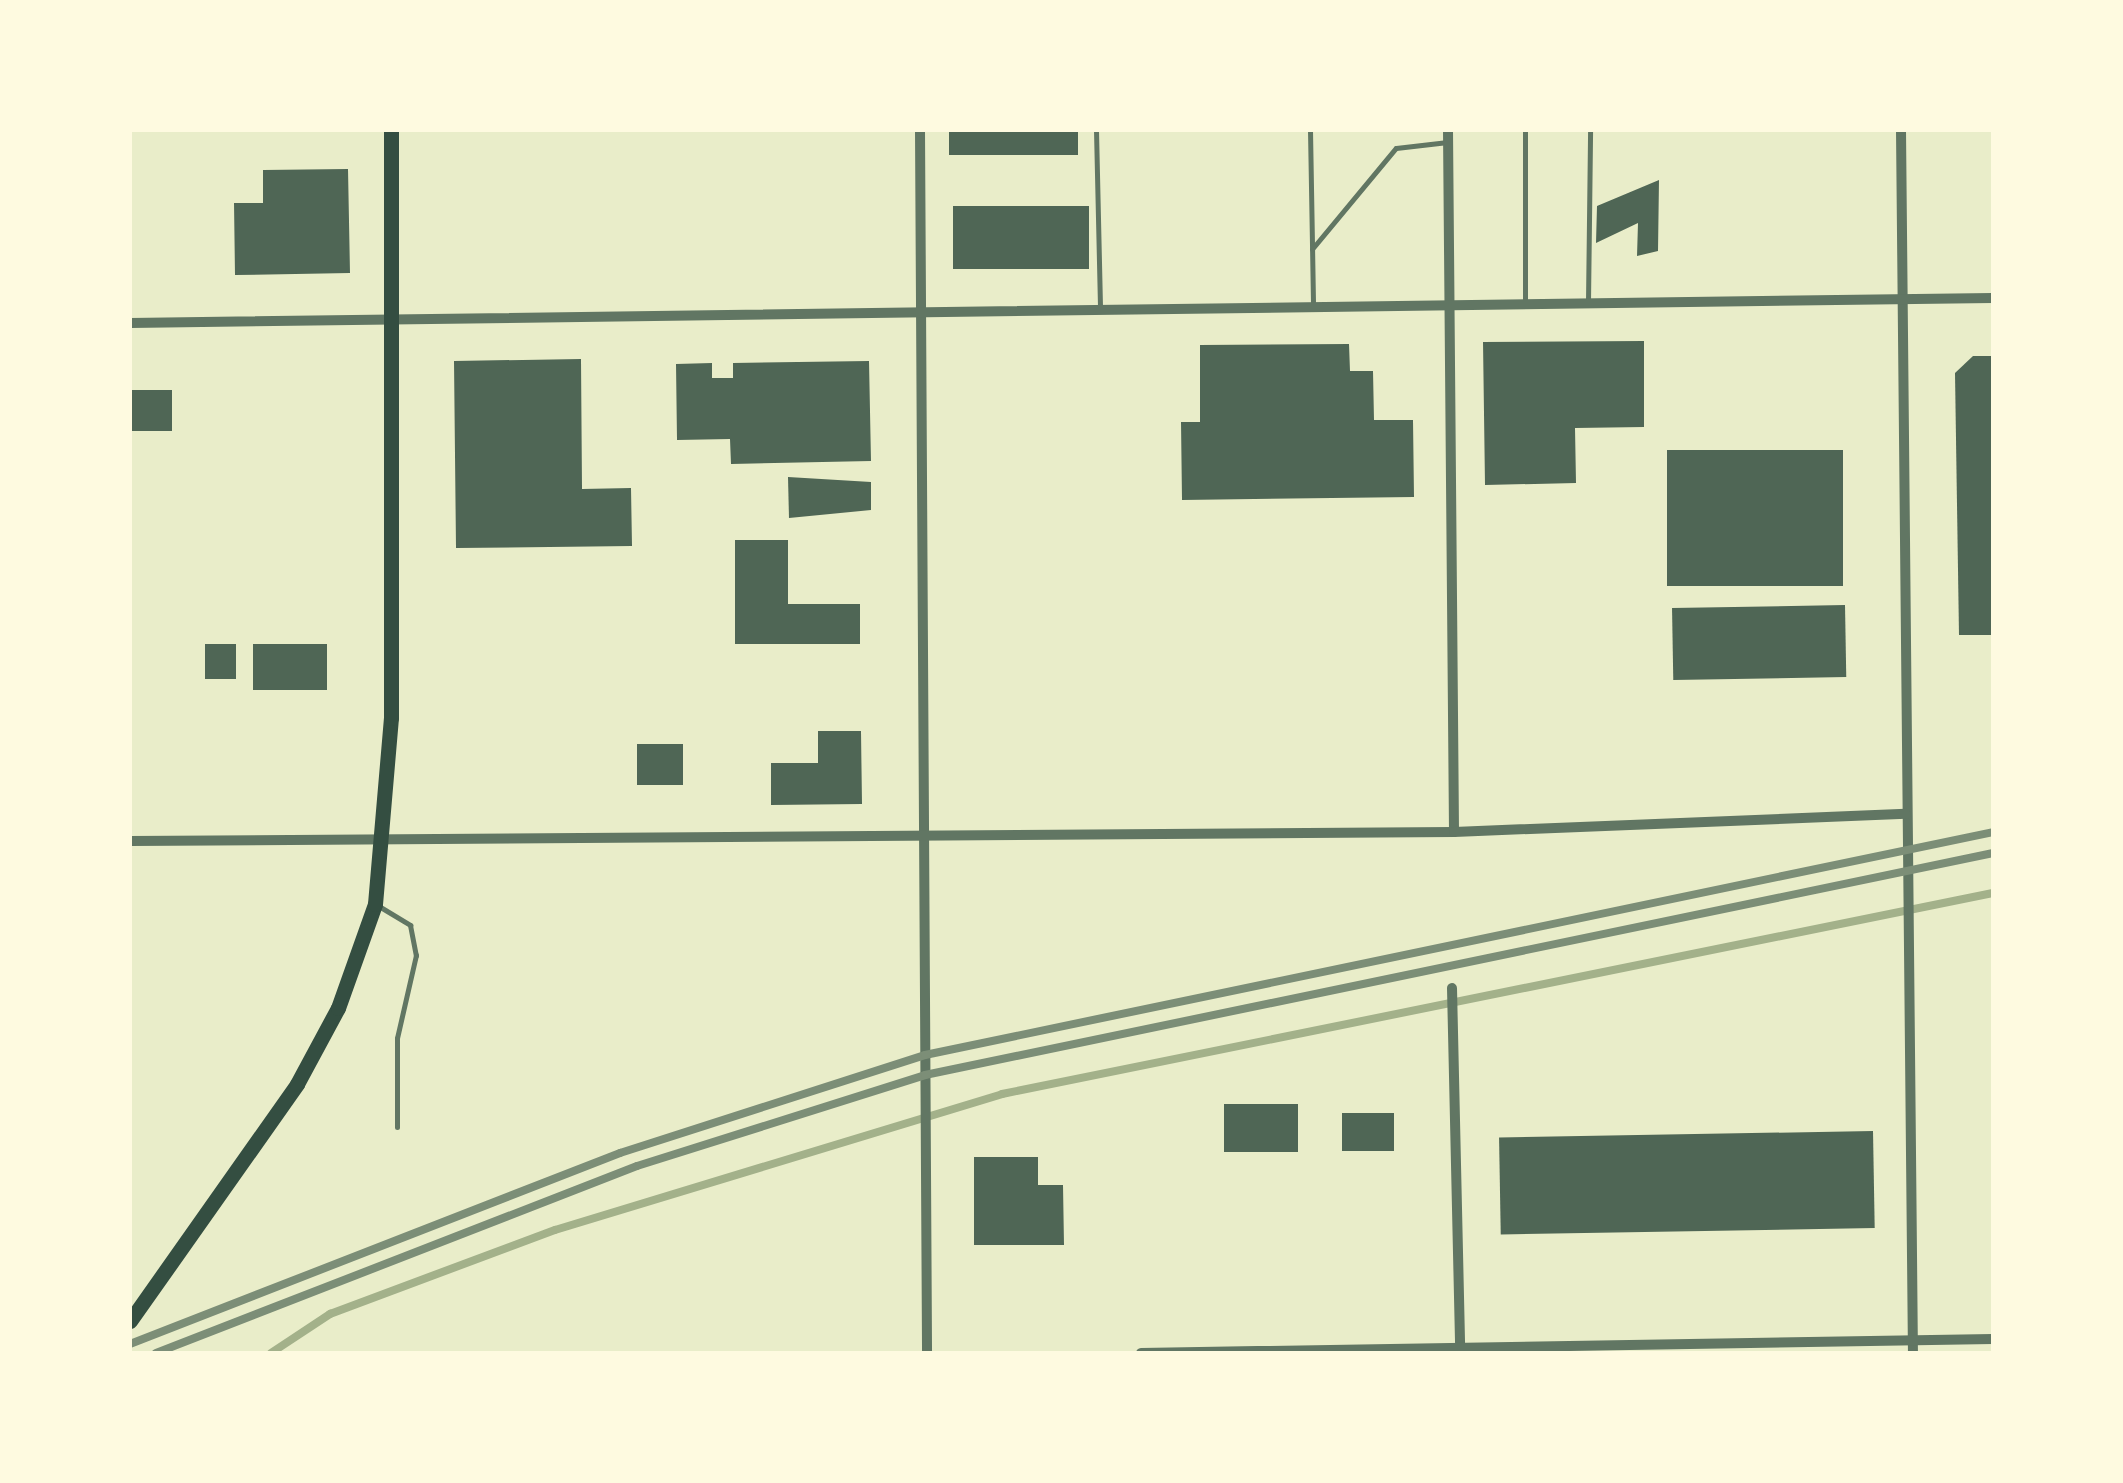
<!DOCTYPE html>
<html>
<head>
<meta charset="utf-8">
<style>
  body { margin:0 }
  #map { position:relative; width:2123px; height:1483px; overflow:hidden; background:#e9edc9; font-family:Signika,sans-serif }
  div>[style] { position:absolute }
  .stream>* { height:8px; margin:-4px; padding:0 4px; transform-origin:4px; border-radius:4px; background:#a3b18a }
  .building>* { inset:0; background:#4f6655; transform-origin:0 0 }
  .service>* { height:5px; margin:-2.5px; padding:0 2.5px; transform-origin:2.5px; border-radius:2.5px; background:#617663 }
  .minor>* { height:10px; margin:-5px; padding:0 5px; transform-origin:5px; border-radius:5px; background:#617663 }
  .secondary>* { height:15px; margin:-7.5px; padding:0 7.5px; transform-origin:7.5px; border-radius:7.5px; background:#344e41 }
  .rail>* { height:8px; margin:-4px; padding:0 4px; transform-origin:4px; border-radius:4px; background:#7c8e77 }
  span { translate:-50% -50%; white-space:nowrap; text-align:center; line-height:1.15; -webkit-text-stroke:8px #fefae0; paint-order:stroke }
  .frame { position:absolute; inset:0; border:132px solid #fefae0; pointer-events:none }
</style>
</head>
<body>
<div id="map">
  <div class="stream">
    <i style="left:271px;top:1353px;width:71px;rotate:-33.5deg"></i>
    <i style="left:330px;top:1314px;width:240px;rotate:-20.5deg"></i>
    <i style="left:555px;top:1230px;width:467px;rotate:-16.9deg"></i>
    <i style="left:1002px;top:1094px;width:1011px;rotate:-11.47deg"></i>
  </div>
  <div class="building">
    <i style="left:949px;top:130px;width:129px;height:25px"></i>
    <i style="clip-path:polygon(348px 169px,350px 273px,235px 275px,234px 203px,263px 203px,263px 170px)"></i>
    <i style="clip-path:polygon(1659px 180px,1658px 251px,1637px 256px,1638px 223px,1596px 243px,1597px 206px)"></i>
    <i style="left:953px;top:206px;width:136px;height:63px"></i>
    <i style="clip-path:polygon(1644px 341px,1644px 427px,1575px 428px,1576px 483px,1485px 485px,1483px 342px)"></i>
    <i style="clip-path:polygon(1349px 344px,1350px 371px,1373px 371px,1374px 420px,1413px 420px,1414px 497px,1182px 500px,1181px 422px,1200px 422px,1200px 345px)"></i>
    <i style="clip-path:polygon(1973px 356px,1993px 356px,1993px 635px,1959px 635px,1955px 373px)"></i>
    <i style="clip-path:polygon(581px 359px,582px 489px,631px 488px,632px 546px,456px 548px,454px 361px)"></i>
    <i style="clip-path:polygon(869px 361px,871px 461px,731px 464px,730px 439px,677px 440px,676px 364px,712px 363px,712px 378px,733px 378px,733px 363px)"></i>
    <i style="left:130px;top:390px;width:42px;height:41px"></i>
    <i style="left:1843px;top:450px;width:136px;height:176px;rotate:90deg"></i>
    <i style="clip-path:polygon(788px 477px,871px 482px,871px 510px,789px 518px)"></i>
    <i style="clip-path:polygon(735px 540px,788px 540px,788px 604px,860px 604px,860px 644px,735px 644px)"></i>
    <i style="left:1845px;top:605px;width:72px;height:173px;rotate:89deg"></i>
    <i style="left:205px;top:644px;width:31px;height:35px"></i>
    <i style="left:253px;top:644px;width:74px;height:46px"></i>
    <i style="clip-path:polygon(818px 731px,861px 731px,862px 804px,771px 805px,771px 763px,818px 763px)"></i>
    <i style="left:637px;top:744px;width:46px;height:41px"></i>
    <i style="left:1298px;top:1104px;width:48px;height:74px;rotate:90deg"></i>
    <i style="left:1342px;top:1113px;width:52px;height:38px"></i>
    <i style="left:1873px;top:1131px;width:97px;height:374px;rotate:89deg"></i>
    <i style="clip-path:polygon(974px 1157px,1038px 1157px,1038px 1185px,1063px 1185px,1064px 1245px,974px 1245px)"></i>
  </div>
  <div class="service">
    <i style="left:1096px;top:130px;width:179px;rotate:88.7deg"></i>
    <i style="left:1310px;top:130px;width:176px;rotate:89deg"></i>
    <i style="left:1312px;top:249px;width:131px;rotate:-50.3deg"></i>
    <i style="left:1396px;top:148px;width:52px;rotate:-6.6deg"></i>
    <i style="left:1525px;top:302px;width:172px;rotate:-90deg"></i>
    <i style="left:1588px;top:302px;width:172px;rotate:-89.3deg"></i>
    <i style="left:377px;top:905px;width:39px;rotate:31deg"></i>
    <i style="left:410px;top:925px;width:31px;rotate:79deg"></i>
    <i style="left:416px;top:955px;width:85px;rotate:102.9deg"></i>
    <i style="left:397px;top:1038px;width:89px;rotate:90deg"></i>
  </div>
  <div class="minor">
    <i style="left:920px;top:130px;width:1223px;rotate:89.67deg"></i>
    <i style="left:1448px;top:130px;width:702px;rotate:89.51deg"></i>
    <i style="left:1901px;top:130px;width:1223px;rotate:89.44deg"></i>
    <i style="left:130px;top:323px;width:1863px;rotate:-0.77deg"></i>
    <i style="left:130px;top:841px;width:1324px;rotate:-0.39deg"></i>
    <i style="left:1454px;top:832px;width:452px;rotate:-2.3deg"></i>
    <i style="left:1452px;top:988px;width:361px;rotate:88.7deg"></i>
    <i style="left:1141px;top:1353px;width:852px;rotate:-0.94deg"></i>
  </div>
  <div class="secondary">
    <i style="left:130px;top:1321px;width:290px;rotate:-54.8deg"></i>
    <i style="left:297px;top:1084px;width:86px;rotate:-61.7deg"></i>
    <i style="left:338px;top:1008px;width:110px;rotate:-70.4deg"></i>
    <i style="left:375px;top:904px;width:187px;rotate:-85.1deg"></i>
    <i style="left:391px;top:718px;width:588px;rotate:-90deg"></i>
  </div>
  <div class="rail">
    <i style="left:130px;top:1344px;width:526px;rotate:-21.3deg"></i>
    <i style="left:620px;top:1153px;width:320px;rotate:-17.8deg"></i>
    <i style="left:925px;top:1055px;width:1091px;rotate:-11.79deg"></i>
    <i style="left:156px;top:1353px;width:516px;rotate:-21.24deg"></i>
    <i style="left:637px;top:1166px;width:302px;rotate:-17.5deg"></i>
    <i style="left:925px;top:1075px;width:1091px;rotate:-11.74deg"></i>
  </div>
  <div class="frame"></div>
</div>
</body>
</html>
